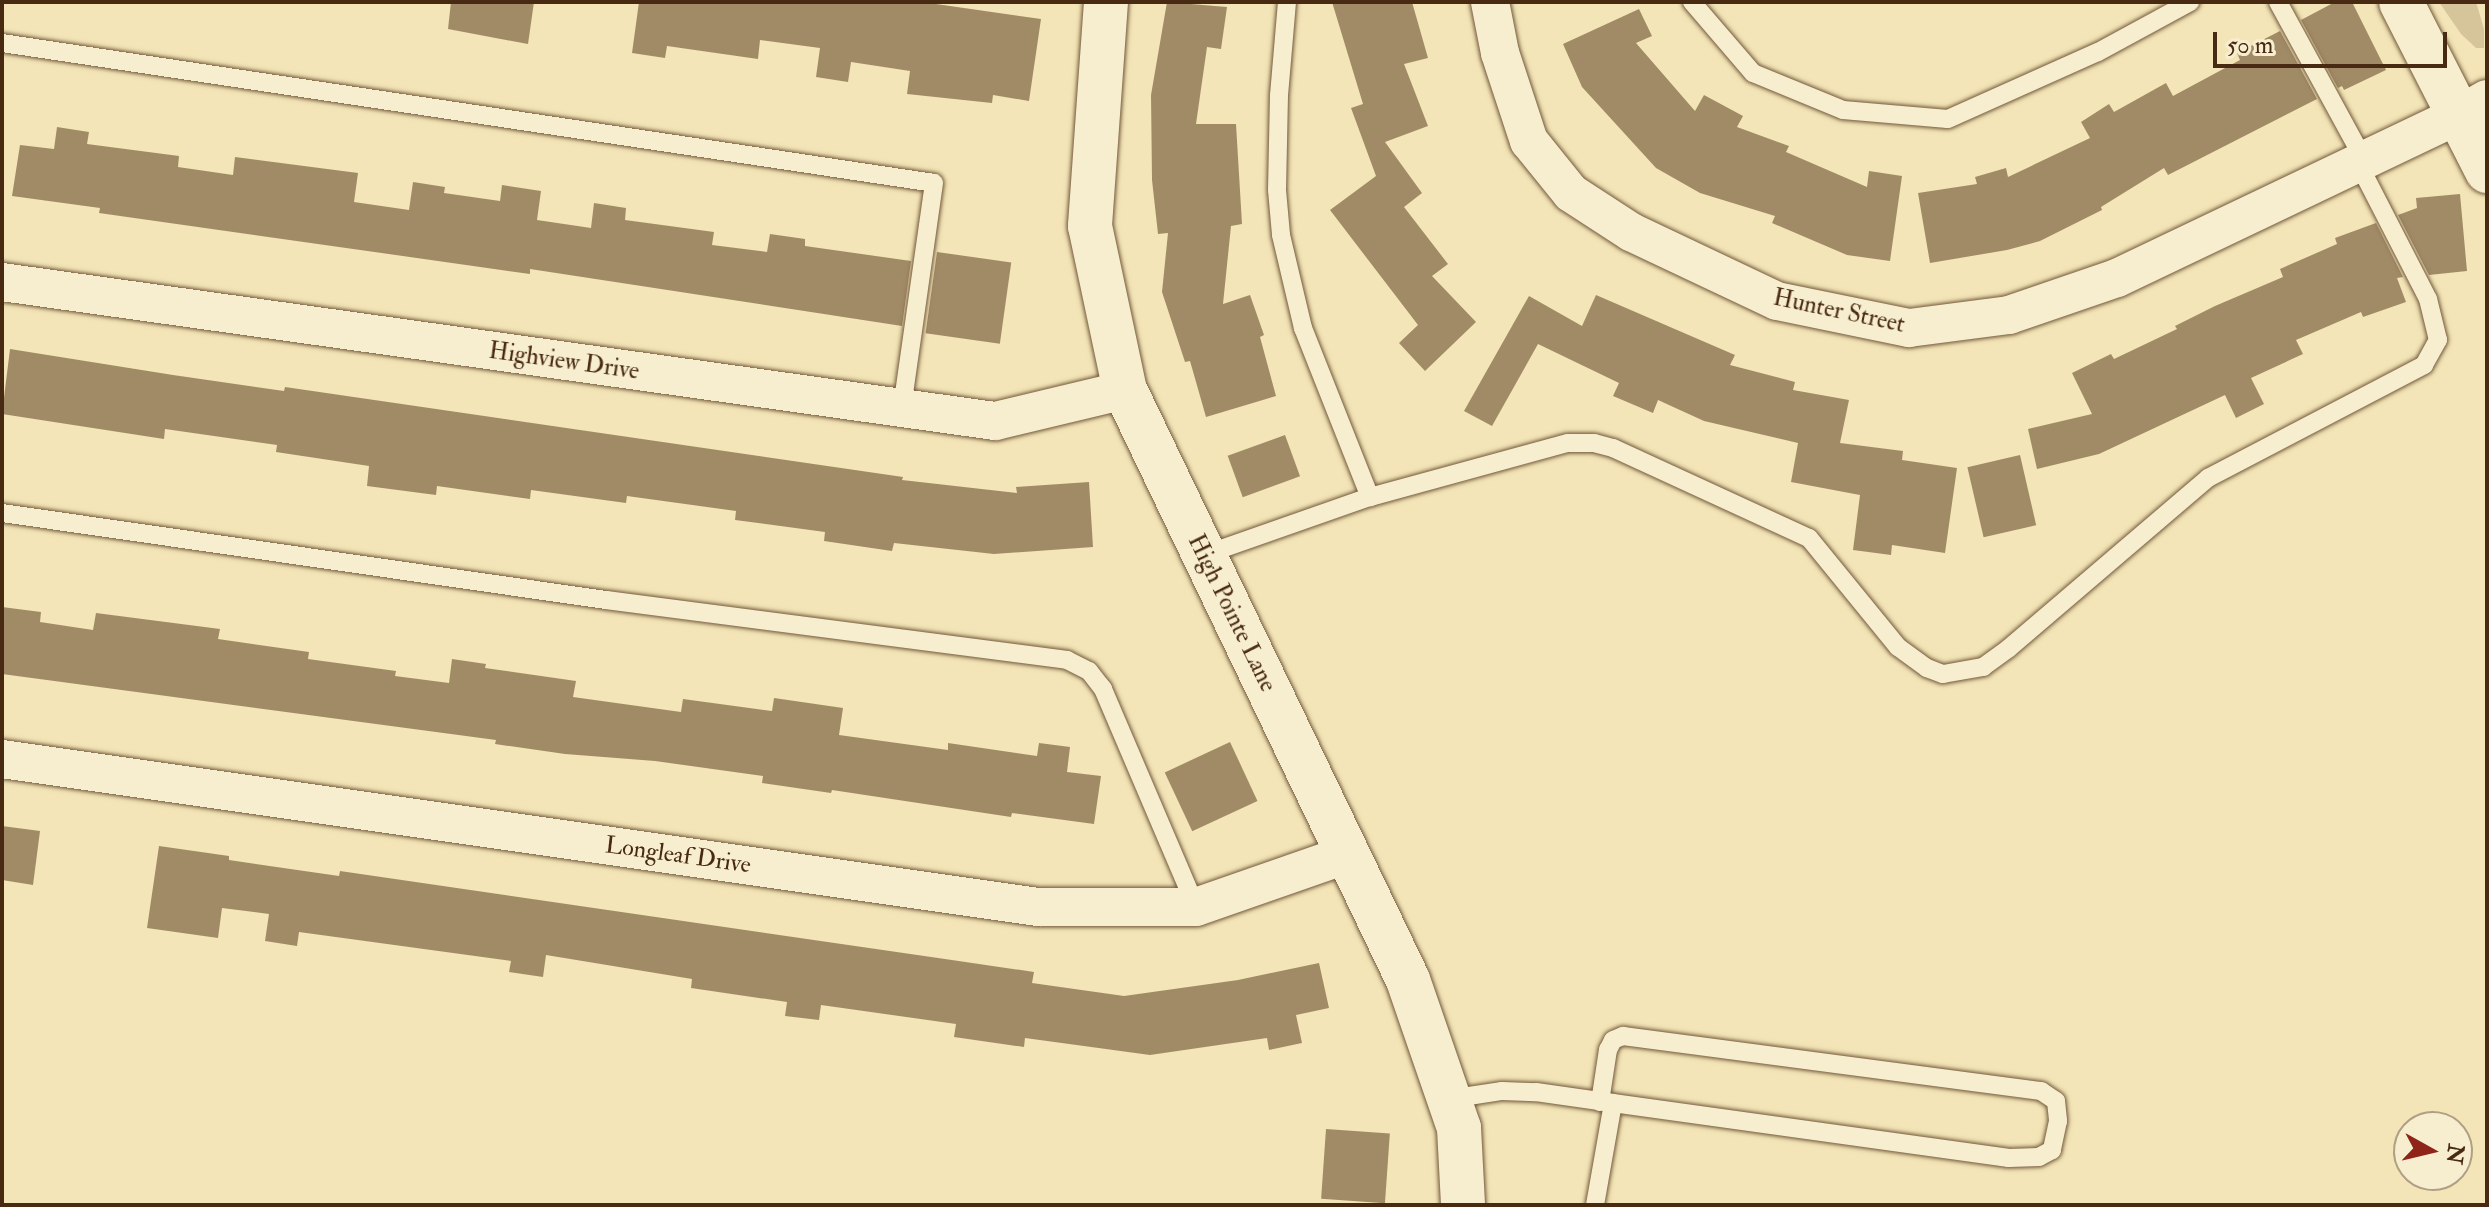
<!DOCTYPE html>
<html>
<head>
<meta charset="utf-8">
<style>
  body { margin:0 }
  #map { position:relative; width:2489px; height:1207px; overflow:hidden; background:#f3e5b7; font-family:"IM FELL Double Pica",serif }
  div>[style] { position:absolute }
  .green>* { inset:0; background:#d6c59b }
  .building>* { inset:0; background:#a18b67; transform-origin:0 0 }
  .roads { filter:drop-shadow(0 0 2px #73583a) drop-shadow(0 0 2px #73583a) }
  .lane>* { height:18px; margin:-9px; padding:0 9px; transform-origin:9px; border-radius:9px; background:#f7eed0 }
  .street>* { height:38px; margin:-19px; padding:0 19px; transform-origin:19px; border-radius:19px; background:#f7eed0 }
  .secondary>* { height:44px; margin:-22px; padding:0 22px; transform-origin:22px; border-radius:22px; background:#f7eed0 }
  span { translate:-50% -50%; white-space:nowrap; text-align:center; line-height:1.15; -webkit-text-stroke:6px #f7eed0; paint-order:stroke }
  .street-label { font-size:24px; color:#482911 }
  .frame { position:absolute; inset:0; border:4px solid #482911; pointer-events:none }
  .north { position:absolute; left:2393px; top:1111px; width:80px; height:80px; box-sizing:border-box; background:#f7eed0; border:2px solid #b19f84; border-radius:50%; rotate:98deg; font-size:22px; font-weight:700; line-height:32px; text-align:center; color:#482911 }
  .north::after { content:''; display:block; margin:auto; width:28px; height:36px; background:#8f2418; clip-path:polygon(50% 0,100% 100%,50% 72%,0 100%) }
  .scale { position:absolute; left:2213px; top:32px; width:234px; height:36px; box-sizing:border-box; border:4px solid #482911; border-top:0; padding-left:10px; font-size:24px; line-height:28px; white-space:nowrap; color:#482911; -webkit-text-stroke:6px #f7eed0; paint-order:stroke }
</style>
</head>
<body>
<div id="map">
  <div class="green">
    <i style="clip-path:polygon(2439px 2px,2476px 2px,2484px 29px,2484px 48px,2476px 48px,2461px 34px)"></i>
  </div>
  <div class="building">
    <i style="clip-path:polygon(451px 2px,534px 2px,528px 44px,448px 29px)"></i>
    <i style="clip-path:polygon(639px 2px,922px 2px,1041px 19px,1029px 101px,993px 95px,992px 103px,907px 94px,910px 71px,851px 62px,848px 82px,816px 77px,820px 48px,760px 40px,758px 59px,667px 46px,665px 58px,632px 53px)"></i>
    <i style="clip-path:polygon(1167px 2px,1227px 7px,1221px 49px,1207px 47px,1196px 124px,1236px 124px,1242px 224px,1231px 226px,1223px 304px,1250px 295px,1264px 335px,1260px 337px,1276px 396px,1206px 417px,1190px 361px,1185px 362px,1162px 292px,1168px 233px,1158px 234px,1152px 180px,1151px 95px)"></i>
    <i style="clip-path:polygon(1332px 2px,1412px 2px,1428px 58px,1404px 64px,1428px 126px,1385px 142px,1422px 193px,1404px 207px,1448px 264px,1432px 276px,1476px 322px,1425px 371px,1399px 343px,1418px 325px,1330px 210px,1376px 176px,1351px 108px,1363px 104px)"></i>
    <i style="clip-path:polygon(2335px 2px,2352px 2px,2386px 70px,2344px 90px,2342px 86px,2338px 88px,2301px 20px)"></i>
    <i style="clip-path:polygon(1639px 9px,1652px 36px,1636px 43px,1695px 111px,1704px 95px,1743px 116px,1737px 127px,1789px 146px,1786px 152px,1867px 187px,1869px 171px,1902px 176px,1890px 261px,1847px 255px,1772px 223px,1775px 216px,1700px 193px,1656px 168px,1582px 87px,1563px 44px)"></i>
    <i style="clip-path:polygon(2280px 31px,2317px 99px,2168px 175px,2164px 168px,2101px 207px,2102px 210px,2040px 241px,2007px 250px,1930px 263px,1918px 193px,1977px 184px,1975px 177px,2006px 168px,2008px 177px,2090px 138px,2081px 122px,2109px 104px,2114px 112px,2166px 83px,2173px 96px,2240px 60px,2237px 53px)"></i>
    <i style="clip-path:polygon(57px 127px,89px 132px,87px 144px,179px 156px,178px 167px,233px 175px,235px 157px,358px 173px,354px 202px,409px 210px,413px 182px,445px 187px,444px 193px,500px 201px,502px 185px,541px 191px,537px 220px,591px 228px,594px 203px,626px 208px,625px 220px,714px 232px,712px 245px,767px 252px,770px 234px,805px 239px,805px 246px,911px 261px,902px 326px,530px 269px,530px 274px,99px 213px,100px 208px,12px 196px,20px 145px,54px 149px)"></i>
    <i style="clip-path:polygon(2460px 194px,2467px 271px,2429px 275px,2398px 215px,2417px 208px,2416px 198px)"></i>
    <i style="clip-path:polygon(2376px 223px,2403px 277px,2397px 278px,2406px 302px,2363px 317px,2361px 312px,2296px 340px,2303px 354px,2251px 378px,2264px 404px,2236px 418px,2225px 395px,2099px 454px,2037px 469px,2028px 429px,2092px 414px,2072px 373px,2111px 354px,2114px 359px,2177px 329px,2175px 326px,2215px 306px,2283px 277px,2280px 269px,2337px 244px,2335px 238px)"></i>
    <i style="left:937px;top:252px;width:75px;height:82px;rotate:8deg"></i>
    <i style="clip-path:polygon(1596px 295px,1735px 355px,1730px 365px,1795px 382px,1793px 390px,1849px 400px,1840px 443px,1903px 451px,1902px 460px,1957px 468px,1945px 553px,1892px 545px,1891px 555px,1853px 550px,1860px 495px,1791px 482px,1798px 443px,1704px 421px,1658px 400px,1653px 413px,1613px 396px,1619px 383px,1538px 344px,1492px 426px,1464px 411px,1529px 296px,1582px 326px)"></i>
    <i style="clip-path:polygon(10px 349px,173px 375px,284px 391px,285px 387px,903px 477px,902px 480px,1017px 493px,1016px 487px,1089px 482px,1093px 547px,994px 554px,894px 543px,892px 551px,824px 541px,825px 532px,735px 520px,736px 511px,627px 496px,626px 503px,531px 490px,530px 499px,437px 486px,436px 495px,367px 486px,369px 466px,276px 452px,277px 445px,165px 429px,164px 439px,2px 414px)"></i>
    <i style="left:1285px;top:435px;width:44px;height:61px;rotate:70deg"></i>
    <i style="left:2020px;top:455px;width:72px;height:54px;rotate:77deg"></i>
    <i style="clip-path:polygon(2px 607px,41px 612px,40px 622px,93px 630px,96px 613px,220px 629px,218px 639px,309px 652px,308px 659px,396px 671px,395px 676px,449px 683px,452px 659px,486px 664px,485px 668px,576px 681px,573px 697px,681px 712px,683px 699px,772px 711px,774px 698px,843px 708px,839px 735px,948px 750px,948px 743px,1037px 756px,1039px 743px,1070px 747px,1067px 772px,1101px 776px,1094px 824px,1012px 813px,1011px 817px,832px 790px,831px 793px,762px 783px,763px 776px,655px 761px,565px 754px,495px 744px,496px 740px,2px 674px)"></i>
    <i style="left:1230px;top:742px;width:65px;height:72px;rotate:65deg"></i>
    <i style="clip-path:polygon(2px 826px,40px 831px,33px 885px,2px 880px)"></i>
    <i style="clip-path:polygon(159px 846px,229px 856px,229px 860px,339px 876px,340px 871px,945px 959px,1034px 972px,1032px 983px,1124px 996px,1238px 980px,1319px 963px,1329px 1008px,1296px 1015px,1302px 1043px,1269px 1050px,1267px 1038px,1150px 1055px,1025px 1038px,1024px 1047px,954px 1037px,956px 1024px,821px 1005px,819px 1020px,785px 1016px,787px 1002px,691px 988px,692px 979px,546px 955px,543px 977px,509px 972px,511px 961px,299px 932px,297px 946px,265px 941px,269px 914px,222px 908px,218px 938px,147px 928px)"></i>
    <i style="left:1326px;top:1129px;width:64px;height:70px;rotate:4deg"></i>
  </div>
  <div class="roads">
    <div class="lane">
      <i style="left:1287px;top:2px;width:93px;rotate:94.9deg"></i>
      <i style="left:1279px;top:95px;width:95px;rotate:91.2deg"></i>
      <i style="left:1277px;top:190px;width:45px;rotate:84.9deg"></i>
      <i style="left:1281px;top:235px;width:96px;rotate:76.7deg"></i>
      <i style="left:1303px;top:328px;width:182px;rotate:68.4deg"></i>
      <i style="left:1370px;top:497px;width:205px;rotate:-15.3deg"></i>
      <i style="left:1568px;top:443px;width:26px"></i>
      <i style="left:1594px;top:443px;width:20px;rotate:15deg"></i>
      <i style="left:1613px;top:448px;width:216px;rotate:24.7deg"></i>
      <i style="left:1809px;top:538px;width:141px;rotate:50.8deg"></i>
      <i style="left:1898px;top:647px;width:36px;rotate:36deg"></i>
      <i style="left:1927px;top:668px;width:17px;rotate:21deg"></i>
      <i style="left:1943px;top:674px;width:41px;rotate:-9.9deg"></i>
      <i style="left:1983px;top:667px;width:32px;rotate:-36deg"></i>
      <i style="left:2009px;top:648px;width:262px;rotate:-40.5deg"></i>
      <i style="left:2208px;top:478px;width:244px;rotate:-27.6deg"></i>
      <i style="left:2424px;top:365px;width:29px;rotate:-61deg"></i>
      <i style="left:2438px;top:340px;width:42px;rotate:-103.7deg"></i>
      <i style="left:2428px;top:299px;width:153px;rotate:-117.2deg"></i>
      <i style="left:1692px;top:2px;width:94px;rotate:49.3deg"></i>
      <i style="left:1753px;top:73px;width:97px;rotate:22.3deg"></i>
      <i style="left:1843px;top:110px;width:105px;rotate:4.9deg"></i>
      <i style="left:1948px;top:119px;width:164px;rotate:-24.1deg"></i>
      <i style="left:2098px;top:52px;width:105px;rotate:-28.5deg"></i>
      <i style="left:2278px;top:2px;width:180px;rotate:61.4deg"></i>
      <i style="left:2px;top:43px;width:942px;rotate:8.54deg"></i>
      <i style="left:934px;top:183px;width:227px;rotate:98.1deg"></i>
      <i style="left:2px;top:513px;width:610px;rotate:8.2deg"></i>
      <i style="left:606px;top:600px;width:465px;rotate:7.4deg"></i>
      <i style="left:1067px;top:660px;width:25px;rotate:27deg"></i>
      <i style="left:1089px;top:671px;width:23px;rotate:52deg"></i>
      <i style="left:1103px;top:689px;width:237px;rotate:66.9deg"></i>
      <i style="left:1204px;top:555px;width:176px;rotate:-19.3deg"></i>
      <i style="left:1449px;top:1099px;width:54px;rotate:-8.6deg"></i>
      <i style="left:1502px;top:1091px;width:34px;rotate:2deg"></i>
      <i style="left:1536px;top:1092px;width:78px;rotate:8.1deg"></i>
      <i style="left:1613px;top:1103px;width:104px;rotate:100deg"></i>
      <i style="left:1600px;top:1102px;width:53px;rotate:-81.3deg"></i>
      <i style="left:1608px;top:1050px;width:11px;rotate:-63deg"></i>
      <i style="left:1613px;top:1040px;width:11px;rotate:-22deg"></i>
      <i style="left:1623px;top:1036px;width:422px;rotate:7.5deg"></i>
      <i style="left:2041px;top:1091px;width:18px;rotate:34deg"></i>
      <i style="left:2056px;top:1101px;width:20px;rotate:84deg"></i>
      <i style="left:2058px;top:1121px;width:30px;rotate:102deg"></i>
      <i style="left:2052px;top:1150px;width:15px;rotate:152deg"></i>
      <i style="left:2039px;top:1157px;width:30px;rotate:178deg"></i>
      <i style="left:2009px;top:1158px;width:400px;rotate:-172.1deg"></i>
    </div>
    <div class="street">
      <i style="left:1490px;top:2px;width:52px;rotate:78.9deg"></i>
      <i style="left:1500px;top:53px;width:93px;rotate:71.8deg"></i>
      <i style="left:1529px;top:141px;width:67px;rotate:51.1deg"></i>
      <i style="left:1571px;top:193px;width:72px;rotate:33deg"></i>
      <i style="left:1631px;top:232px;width:161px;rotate:25.3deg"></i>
      <i style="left:1777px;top:301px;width:135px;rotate:11.6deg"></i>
      <i style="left:1909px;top:328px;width:101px;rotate:-7.4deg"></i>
      <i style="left:2009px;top:315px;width:114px;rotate:-18.9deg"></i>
      <i style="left:2117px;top:278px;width:379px;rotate:-25.5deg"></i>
      <i style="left:2459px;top:115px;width:32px;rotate:-30deg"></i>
      <i style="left:2px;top:282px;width:1003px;rotate:7.97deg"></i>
      <i style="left:995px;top:421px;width:134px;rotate:-13.4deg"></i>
      <i style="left:2px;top:759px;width:1047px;rotate:8.13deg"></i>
      <i style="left:1038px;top:907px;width:158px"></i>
      <i style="left:1196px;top:907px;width:161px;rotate:-19.2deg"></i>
    </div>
    <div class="secondary">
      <i style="left:1106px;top:2px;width:225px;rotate:94.1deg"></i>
      <i style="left:1090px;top:226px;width:168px;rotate:78deg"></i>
      <i style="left:1125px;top:390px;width:654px;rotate:64.37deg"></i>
      <i style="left:1408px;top:980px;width:157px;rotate:71deg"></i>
      <i style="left:1459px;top:1128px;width:77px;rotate:87deg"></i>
      <i style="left:2401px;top:2px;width:190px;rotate:63deg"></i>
    </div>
  </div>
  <div class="street-label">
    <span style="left:1839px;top:311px;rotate:12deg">Hunter Street</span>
    <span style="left:564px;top:361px;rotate:8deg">Highview Drive</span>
    <span style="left:1232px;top:613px;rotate:64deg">High Pointe Lane</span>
    <span style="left:678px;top:855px;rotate:8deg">Longleaf Drive</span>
  </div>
  <div class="frame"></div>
  <div class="north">N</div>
  <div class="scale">50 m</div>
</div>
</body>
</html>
